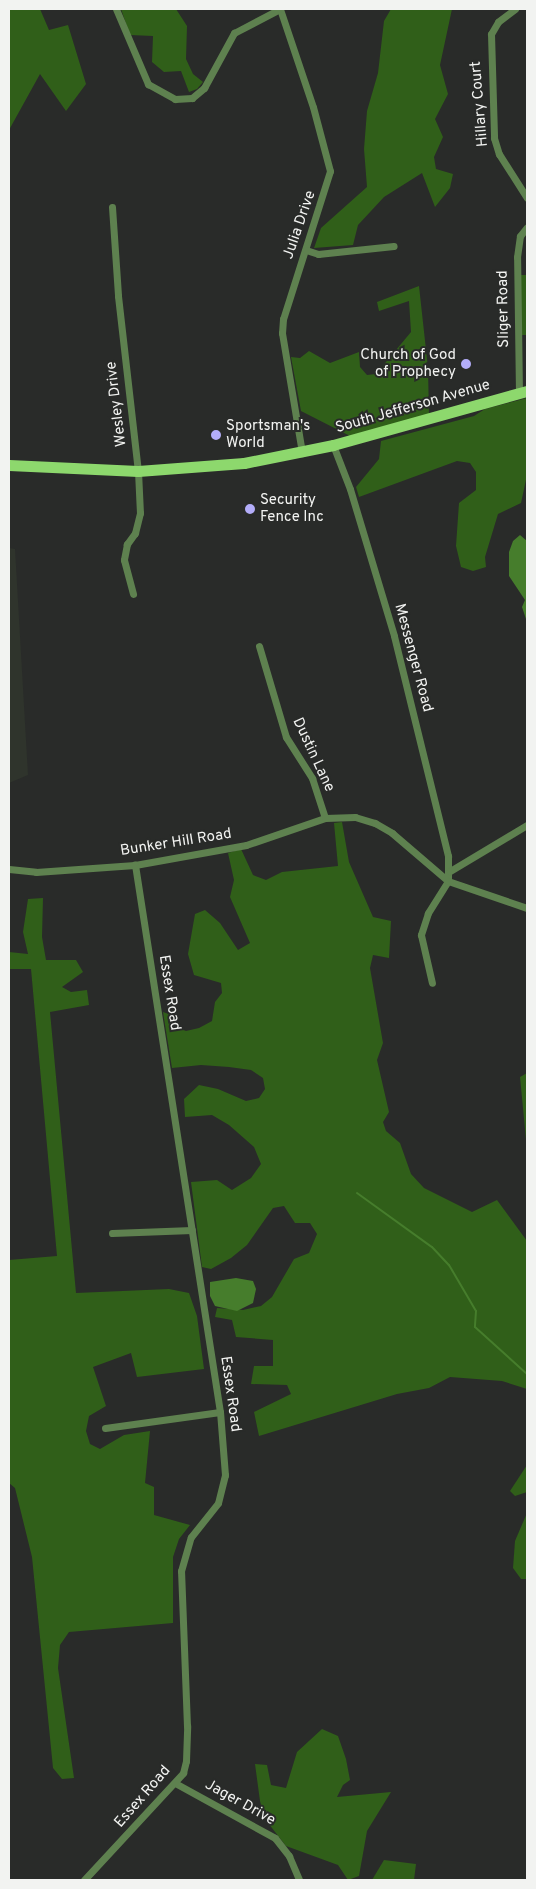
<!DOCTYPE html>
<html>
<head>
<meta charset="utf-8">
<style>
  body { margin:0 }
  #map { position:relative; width:536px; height:1889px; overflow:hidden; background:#292b29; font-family:Overpass,sans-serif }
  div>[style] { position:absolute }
  .built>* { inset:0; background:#2f342c }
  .green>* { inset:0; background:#305f19; transform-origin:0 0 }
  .water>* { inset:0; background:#467d2c }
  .stream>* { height:2px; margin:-1px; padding:0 1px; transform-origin:1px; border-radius:1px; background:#467d2c }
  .street>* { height:7px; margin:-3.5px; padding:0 3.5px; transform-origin:3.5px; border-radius:3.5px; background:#5e814f }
  .primary>* { height:11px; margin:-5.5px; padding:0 5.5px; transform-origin:5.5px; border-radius:5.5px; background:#8dd86d }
  .dots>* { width:14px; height:14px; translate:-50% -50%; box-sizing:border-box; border:2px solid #292b29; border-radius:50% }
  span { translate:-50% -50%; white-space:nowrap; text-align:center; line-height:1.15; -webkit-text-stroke:4px #292b29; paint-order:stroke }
  .street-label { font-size:15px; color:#f2f3f1 }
  .poi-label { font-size:15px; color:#f2f3f1 }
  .right { translate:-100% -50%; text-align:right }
  .left { translate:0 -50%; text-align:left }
  .frame { position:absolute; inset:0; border:10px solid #f2f3f1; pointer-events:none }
</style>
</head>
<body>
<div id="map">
  <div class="built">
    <i style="clip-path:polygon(9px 548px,15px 549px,28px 775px,9px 783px)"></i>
  </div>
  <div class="green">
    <i style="clip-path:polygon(9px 9px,40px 9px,49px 30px,68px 25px,86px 84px,66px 111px,40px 74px,9px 130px)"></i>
    <i style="clip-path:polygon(121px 9px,176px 9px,187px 26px,186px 59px,193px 74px,203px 82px,197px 89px,189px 92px,181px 71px,164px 72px,152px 62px,153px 36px,130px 35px)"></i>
    <i style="clip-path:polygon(391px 9px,452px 9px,440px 65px,448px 94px,435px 119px,443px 137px,434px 157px,436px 169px,453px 174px,450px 188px,435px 207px,422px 173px,384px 197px,358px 225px,353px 245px,314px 248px,321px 228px,367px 187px,364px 149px,367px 111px,378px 73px,384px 21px)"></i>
    <i style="left:527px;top:275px;width:60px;height:7px;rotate:90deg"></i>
    <i style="clip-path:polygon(419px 286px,428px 368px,429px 415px,350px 436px,301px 411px,291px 357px,300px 358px,309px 351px,330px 363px,359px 352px,360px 367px,367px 375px,376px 374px,411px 332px,409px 301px,379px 311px,377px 302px)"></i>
    <i style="clip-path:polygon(527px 398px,527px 475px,521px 503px,498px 514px,485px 557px,486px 567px,473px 571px,461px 567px,456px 546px,459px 503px,476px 490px,476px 472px,470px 463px,457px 461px,359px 497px,356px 487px,379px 459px,381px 441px,474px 416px,485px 409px)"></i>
    <i style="clip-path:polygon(342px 822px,349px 862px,373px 917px,391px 921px,389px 958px,373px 955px,370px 968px,383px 1043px,377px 1060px,389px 1112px,383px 1122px,386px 1131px,400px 1143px,411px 1174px,424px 1188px,472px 1212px,497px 1200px,527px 1241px,527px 1389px,502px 1381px,450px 1377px,429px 1388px,397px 1394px,259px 1436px,254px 1412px,291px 1394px,287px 1385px,251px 1384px,254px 1366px,273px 1366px,273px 1340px,236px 1337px,232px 1320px,215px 1317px,217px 1308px,243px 1310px,261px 1306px,272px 1297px,294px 1259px,309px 1253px,317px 1234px,310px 1223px,295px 1223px,284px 1206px,273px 1208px,247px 1245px,231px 1258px,211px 1269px,202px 1267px,191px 1182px,217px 1180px,232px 1190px,251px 1178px,261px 1164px,254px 1147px,229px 1125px,212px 1115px,185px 1117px,184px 1099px,199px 1085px,218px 1089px,246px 1101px,259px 1098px,265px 1089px,263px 1078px,251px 1070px,229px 1067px,201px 1065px,172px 1068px,163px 1012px,174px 1016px,178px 1028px,186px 1031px,199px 1028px,212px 1021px,215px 1002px,222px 993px,221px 983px,194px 975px,188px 954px,195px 914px,205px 910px,220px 923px,238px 950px,250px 943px,230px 897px,234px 880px,228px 853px,241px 849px,253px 875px,266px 880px,282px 872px,338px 866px,334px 823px)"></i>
    <i style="clip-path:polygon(43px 898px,42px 937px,46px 960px,76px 960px,83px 972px,62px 987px,71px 992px,87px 990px,89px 1005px,50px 1012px,76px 1293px,169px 1289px,189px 1293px,197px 1316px,204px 1369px,137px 1377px,131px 1353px,93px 1367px,106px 1406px,89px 1416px,86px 1431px,90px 1444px,100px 1449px,124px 1435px,150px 1431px,145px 1483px,154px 1487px,154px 1515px,190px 1525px,179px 1539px,173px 1557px,173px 1623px,69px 1632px,60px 1645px,58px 1668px,74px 1778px,62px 1779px,53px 1768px,32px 1557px,15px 1488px,9px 1483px,9px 1260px,57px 1256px,31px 969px,9px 969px,9px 952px,28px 954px,23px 932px,28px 899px)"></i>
    <i style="clip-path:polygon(527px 1073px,527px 1150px,520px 1077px)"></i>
    <i style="clip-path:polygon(527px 1465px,527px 1492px,515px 1496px,510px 1491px)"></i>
    <i style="clip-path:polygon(527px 1513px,527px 1579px,521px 1579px,513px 1568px,515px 1541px)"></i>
    <i style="clip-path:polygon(322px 1729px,338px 1736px,346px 1759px,350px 1780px,343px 1785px,337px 1797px,391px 1792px,367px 1831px,359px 1876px,348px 1880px,338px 1865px,286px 1846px,265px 1819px,260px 1801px,255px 1764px,267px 1765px,271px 1785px,286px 1788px,297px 1752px)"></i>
    <i style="clip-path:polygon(384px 1860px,416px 1864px,414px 1880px,372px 1880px)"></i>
  </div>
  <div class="water">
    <i style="clip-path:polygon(520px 535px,527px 541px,526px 619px,522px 607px,525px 600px,509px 576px,509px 552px,513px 541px)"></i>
    <i style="clip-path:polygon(236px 1278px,253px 1281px,256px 1289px,253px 1303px,237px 1311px,215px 1306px,210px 1296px,210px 1282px)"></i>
  </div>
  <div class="stream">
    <i style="left:357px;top:1193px;width:92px;rotate:35.8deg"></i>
    <i style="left:432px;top:1247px;width:25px;rotate:47deg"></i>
    <i style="left:449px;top:1265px;width:53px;rotate:59.6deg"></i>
    <i style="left:476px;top:1311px;width:16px;rotate:94deg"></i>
    <i style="left:475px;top:1327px;width:70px;rotate:42.1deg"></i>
  </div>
  <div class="street">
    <i style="left:116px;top:9px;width:82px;rotate:66.9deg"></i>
    <i style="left:148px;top:84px;width:31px;rotate:29deg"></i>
    <i style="left:175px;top:99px;width:17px;rotate:-3deg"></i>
    <i style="left:192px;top:98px;width:16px;rotate:-40deg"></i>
    <i style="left:204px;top:88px;width:63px;rotate:-61.4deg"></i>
    <i style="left:234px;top:33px;width:52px;rotate:-27.6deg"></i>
    <i style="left:280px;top:9px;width:103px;rotate:71.4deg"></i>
    <i style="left:313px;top:107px;width:66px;rotate:75.1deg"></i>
    <i style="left:330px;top:171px;width:155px;rotate:107.6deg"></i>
    <i style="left:283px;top:319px;width:14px;rotate:94deg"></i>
    <i style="left:282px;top:333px;width:122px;rotate:80.5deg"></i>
    <i style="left:515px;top:9px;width:21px;rotate:143deg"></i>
    <i style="left:498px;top:22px;width:14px;rotate:120deg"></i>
    <i style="left:491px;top:34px;width:104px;rotate:88.3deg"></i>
    <i style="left:494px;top:138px;width:17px;rotate:73deg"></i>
    <i style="left:499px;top:154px;width:52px;rotate:57.5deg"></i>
    <i style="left:112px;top:207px;width:89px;rotate:86.1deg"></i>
    <i style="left:118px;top:296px;width:176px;rotate:83.5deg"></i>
    <i style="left:138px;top:471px;width:42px;rotate:87.3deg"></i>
    <i style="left:140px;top:513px;width:21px;rotate:104deg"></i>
    <i style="left:135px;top:533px;width:14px;rotate:126deg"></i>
    <i style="left:127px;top:544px;width:16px;rotate:101deg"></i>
    <i style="left:124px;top:560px;width:35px;rotate:75deg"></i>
    <i style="left:306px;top:250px;width:13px;rotate:18deg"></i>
    <i style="left:318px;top:254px;width:76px;rotate:-6deg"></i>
    <i style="left:519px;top:393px;width:136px;rotate:-90.8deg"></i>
    <i style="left:517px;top:257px;width:21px;rotate:-82deg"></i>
    <i style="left:520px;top:236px;width:11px;rotate:-52deg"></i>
    <i style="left:333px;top:445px;width:47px;rotate:68.9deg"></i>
    <i style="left:350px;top:489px;width:153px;rotate:73.3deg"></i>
    <i style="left:394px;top:636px;width:227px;rotate:76.2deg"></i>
    <i style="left:448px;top:856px;width:25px;rotate:90deg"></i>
    <i style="left:448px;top:881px;width:38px;rotate:122deg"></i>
    <i style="left:428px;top:913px;width:23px;rotate:108deg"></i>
    <i style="left:421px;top:935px;width:49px;rotate:77.1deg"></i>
    <i style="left:259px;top:646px;width:95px;rotate:73.5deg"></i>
    <i style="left:286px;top:737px;width:49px;rotate:57.6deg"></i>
    <i style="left:312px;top:778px;width:42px;rotate:72deg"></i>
    <i style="left:9px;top:869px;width:27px;rotate:6deg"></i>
    <i style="left:36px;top:872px;width:99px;rotate:-4deg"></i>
    <i style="left:135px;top:865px;width:113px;rotate:-10.2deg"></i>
    <i style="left:246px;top:845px;width:83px;rotate:-18.9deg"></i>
    <i style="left:325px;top:818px;width:30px;rotate:-2deg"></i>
    <i style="left:355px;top:817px;width:21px;rotate:17deg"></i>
    <i style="left:375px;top:823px;width:20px;rotate:30deg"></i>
    <i style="left:392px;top:833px;width:74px;rotate:40.6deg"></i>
    <i style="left:448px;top:881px;width:83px;rotate:18.9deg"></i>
    <i style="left:450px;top:871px;width:90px;rotate:-30.9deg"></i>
    <i style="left:112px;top:1233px;width:80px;rotate:-2.1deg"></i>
    <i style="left:105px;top:1428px;width:116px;rotate:-7.9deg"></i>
    <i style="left:175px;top:1783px;width:114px;rotate:28.8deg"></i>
    <i style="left:275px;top:1838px;width:23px;rotate:52deg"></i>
    <i style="left:289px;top:1856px;width:26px;rotate:67deg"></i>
    <i style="left:84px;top:1880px;width:146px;rotate:-47.2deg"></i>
    <i style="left:183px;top:1773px;width:12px;rotate:-76deg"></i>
    <i style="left:186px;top:1761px;width:35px;rotate:-88deg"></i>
    <i style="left:187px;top:1726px;width:155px;rotate:-92.2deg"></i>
    <i style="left:181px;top:1571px;width:35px;rotate:-74deg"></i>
    <i style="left:191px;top:1537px;width:43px;rotate:-51.5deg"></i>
    <i style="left:218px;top:1503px;width:29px;rotate:-76deg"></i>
    <i style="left:225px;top:1475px;width:63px;rotate:-94.5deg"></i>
    <i style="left:220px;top:1412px;width:554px;rotate:-98.83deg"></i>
  </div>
  <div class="primary">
    <i style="left:9px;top:465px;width:129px;rotate:2.7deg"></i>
    <i style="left:138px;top:471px;width:106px;rotate:-4.3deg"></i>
    <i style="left:244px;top:463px;width:91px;rotate:-11.4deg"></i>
    <i style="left:333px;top:445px;width:201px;rotate:-15.6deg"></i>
  </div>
  <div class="dots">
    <i style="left:466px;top:364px;background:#b3adf9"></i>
    <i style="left:216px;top:435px;background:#b3adf9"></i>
    <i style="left:250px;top:509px;background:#b3adf9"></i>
  </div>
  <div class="street-label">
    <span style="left:480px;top:104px;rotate:-95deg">Hillary Court</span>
    <span style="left:300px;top:225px;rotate:-71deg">Julia Drive</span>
    <span style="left:504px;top:309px;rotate:-91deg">Sliger Road</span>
    <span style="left:117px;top:404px;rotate:-97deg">Wesley Drive</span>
    <span style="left:413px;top:407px;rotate:-16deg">South Jefferson Avenue</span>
    <span style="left:413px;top:658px;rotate:75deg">Messenger Road</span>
    <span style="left:313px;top:755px;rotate:65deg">Dustin Lane</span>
    <span style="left:176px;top:843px;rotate:-9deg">Bunker Hill Road</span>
    <span style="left:169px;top:993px;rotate:81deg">Essex Road</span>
    <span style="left:230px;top:1394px;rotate:82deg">Essex Road</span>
    <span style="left:143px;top:1797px;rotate:-49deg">Essex Road</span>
    <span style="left:240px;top:1803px;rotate:29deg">Jager Drive</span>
  </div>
  <div class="poi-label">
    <span class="right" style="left:456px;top:364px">Church of God<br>of Prophecy</span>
    <span class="left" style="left:226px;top:435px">Sportsman's<br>World</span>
    <span class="left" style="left:260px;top:509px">Security<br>Fence Inc</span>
  </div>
  <div class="frame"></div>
</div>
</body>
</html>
